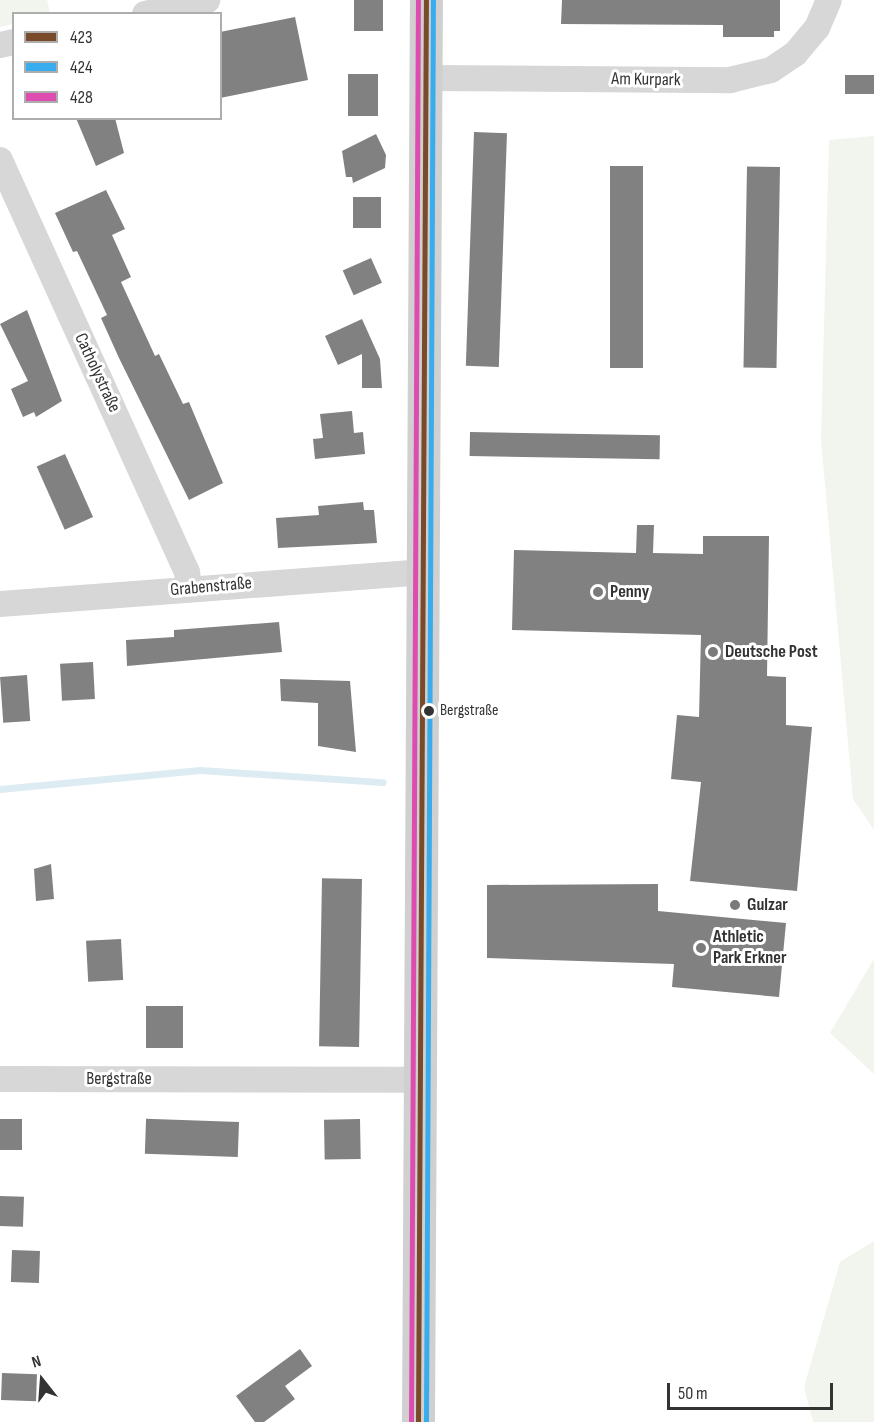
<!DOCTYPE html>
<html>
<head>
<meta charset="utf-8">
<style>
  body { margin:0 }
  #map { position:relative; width:874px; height:1422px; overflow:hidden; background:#fff; font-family:"Sofia Sans Condensed",sans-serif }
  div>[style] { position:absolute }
  .green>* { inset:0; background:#f1f5ed }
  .stream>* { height:7px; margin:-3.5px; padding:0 3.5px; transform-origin:3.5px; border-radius:3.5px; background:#ddebf3 }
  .building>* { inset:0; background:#818181; transform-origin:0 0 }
  .minor>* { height:26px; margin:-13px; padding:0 13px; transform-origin:13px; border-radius:13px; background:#d7d7d7 }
  .secondary>* { height:33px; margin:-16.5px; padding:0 16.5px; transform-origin:16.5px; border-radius:16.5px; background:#d0d0d0 }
  .bus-1>* { height:4.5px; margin:-2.25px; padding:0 2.25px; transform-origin:2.25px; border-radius:2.25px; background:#7a4b2a }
  .bus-2>* { height:4.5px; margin:-2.25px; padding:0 2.25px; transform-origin:2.25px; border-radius:2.25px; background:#38acec }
  .bus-3>* { height:4.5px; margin:-2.25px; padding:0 2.25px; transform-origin:2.25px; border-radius:2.25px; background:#dd4daf }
  .dots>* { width:16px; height:16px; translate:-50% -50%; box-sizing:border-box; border:3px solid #fff; border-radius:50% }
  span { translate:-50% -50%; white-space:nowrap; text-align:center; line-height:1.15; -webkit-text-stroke:6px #fff; paint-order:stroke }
  .bus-label { font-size:16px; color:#333 }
  .left { translate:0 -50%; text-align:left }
  .street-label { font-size:18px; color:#333 }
  .poi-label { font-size:18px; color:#333; font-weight:700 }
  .legend { position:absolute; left:12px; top:12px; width:210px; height:108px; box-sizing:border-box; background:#fff; border:2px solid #adadad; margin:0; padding:8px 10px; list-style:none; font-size:18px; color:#333 }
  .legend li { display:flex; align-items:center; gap:12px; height:30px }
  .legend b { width:30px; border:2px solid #adadad }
  .north { position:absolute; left:12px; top:1350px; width:60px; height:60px; -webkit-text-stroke:4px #fff; paint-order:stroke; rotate:343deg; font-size:16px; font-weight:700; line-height:24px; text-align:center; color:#333 }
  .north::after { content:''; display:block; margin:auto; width:21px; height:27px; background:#333; clip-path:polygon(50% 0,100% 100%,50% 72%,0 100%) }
  .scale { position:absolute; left:667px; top:1383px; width:166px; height:27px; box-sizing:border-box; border:3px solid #333; border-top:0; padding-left:8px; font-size:18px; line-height:21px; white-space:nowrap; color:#333; -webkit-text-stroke:4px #fff; paint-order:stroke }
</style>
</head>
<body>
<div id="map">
  <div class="green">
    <i style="clip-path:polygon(0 0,47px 0,50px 13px,14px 14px,13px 24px,0 27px)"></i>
    <i style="clip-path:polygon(874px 136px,874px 830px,853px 799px,821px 439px,829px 140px)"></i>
    <i style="clip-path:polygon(874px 959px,874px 1074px,830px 1033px)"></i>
    <i style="clip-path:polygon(874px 1241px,874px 1422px,813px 1422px,804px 1387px,840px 1262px)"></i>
  </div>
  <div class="stream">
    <i style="left:0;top:789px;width:201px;rotate:-5.4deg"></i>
    <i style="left:200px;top:770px;width:183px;rotate:3.8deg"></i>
  </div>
  <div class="building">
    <i style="left:354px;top:0;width:29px;height:31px"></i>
    <i style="clip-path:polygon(562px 0,780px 0,780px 31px,774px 31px,774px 37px,723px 37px,723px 25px,561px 24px)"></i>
    <i style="clip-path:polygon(295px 17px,308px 80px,220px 98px,220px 32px)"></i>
    <i style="left:348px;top:74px;width:30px;height:42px"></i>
    <i style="left:845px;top:75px;width:29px;height:19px"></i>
    <i style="clip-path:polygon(76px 118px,115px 118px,124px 153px,96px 166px)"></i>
    <i style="left:474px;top:132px;width:33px;height:234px;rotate:2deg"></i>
    <i style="clip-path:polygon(376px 134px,386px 155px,385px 168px,353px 183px,352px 177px,346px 177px,342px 151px)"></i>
    <i style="left:610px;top:166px;width:33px;height:202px"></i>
    <i style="left:780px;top:167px;width:201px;height:33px;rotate:91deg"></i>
    <i style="clip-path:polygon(106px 190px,125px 229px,112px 235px,131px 277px,121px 282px,155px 356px,159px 354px,183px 404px,189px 402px,223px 483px,189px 500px,119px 358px,101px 318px,107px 315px,77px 251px,73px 252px,55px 213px)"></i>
    <i style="left:381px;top:197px;width:31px;height:28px;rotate:90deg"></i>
    <i style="left:371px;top:258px;width:27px;height:31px;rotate:66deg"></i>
    <i style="clip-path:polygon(27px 310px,62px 401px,36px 417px,34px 412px,23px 417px,11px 389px,28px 381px,0 324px)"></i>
    <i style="clip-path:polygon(362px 319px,380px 359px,382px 388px,362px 388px,362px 354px,338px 365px,325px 336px)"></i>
    <i style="clip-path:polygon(352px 411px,354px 433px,363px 432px,365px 454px,315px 459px,313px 439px,323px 438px,320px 414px)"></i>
    <i style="left:470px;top:432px;width:190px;height:24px;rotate:1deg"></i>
    <i style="left:65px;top:454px;width:69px;height:31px;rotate:66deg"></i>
    <i style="clip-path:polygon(363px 502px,364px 510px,374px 510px,377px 543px,278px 548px,276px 518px,319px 515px,318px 506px)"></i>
    <i style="clip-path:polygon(637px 525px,654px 525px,653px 553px,703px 554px,703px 536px,769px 536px,767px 676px,786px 677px,786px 725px,812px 727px,797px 891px,690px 881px,701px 782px,671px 779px,677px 715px,699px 717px,701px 635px,512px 630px,514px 550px,636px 553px)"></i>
    <i style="clip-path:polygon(279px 622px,282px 652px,127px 666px,126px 640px,174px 637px,174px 630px)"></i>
    <i style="left:93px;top:662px;width:37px;height:33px;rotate:87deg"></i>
    <i style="left:27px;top:675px;width:46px;height:27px;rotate:86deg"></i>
    <i style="clip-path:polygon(280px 679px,350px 681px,356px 752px,318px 746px,318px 703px,281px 701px)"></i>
    <i style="clip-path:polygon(51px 864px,54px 899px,36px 901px,34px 869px)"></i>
    <i style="left:362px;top:879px;width:168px;height:40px;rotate:91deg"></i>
    <i style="clip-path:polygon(658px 884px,658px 911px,786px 923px,779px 997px,672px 987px,674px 964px,487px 958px,487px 885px)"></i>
    <i style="left:121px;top:939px;width:41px;height:35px;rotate:87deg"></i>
    <i style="left:183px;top:1006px;width:42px;height:37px;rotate:90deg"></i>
    <i style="left:0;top:1119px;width:22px;height:31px"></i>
    <i style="left:360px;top:1119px;width:40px;height:36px;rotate:89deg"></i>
    <i style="left:239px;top:1122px;width:35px;height:93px;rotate:92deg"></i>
    <i style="left:0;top:1196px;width:24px;height:30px;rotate:2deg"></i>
    <i style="left:12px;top:1250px;width:28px;height:32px;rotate:2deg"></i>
    <i style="clip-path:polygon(300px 1349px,312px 1366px,285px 1386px,295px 1399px,264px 1422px,255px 1422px,236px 1396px)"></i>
    <i style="left:2px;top:1373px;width:35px;height:27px;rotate:2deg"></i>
  </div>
  <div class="minor">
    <i style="left:145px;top:14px;width:64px;rotate:-12.7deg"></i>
    <i style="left:0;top:45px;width:14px;rotate:-12deg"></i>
    <i style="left:425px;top:78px;width:305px;rotate:0.4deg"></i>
    <i style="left:730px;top:80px;width:42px;rotate:-13.7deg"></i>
    <i style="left:771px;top:70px;width:29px;rotate:-34deg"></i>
    <i style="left:795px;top:54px;width:34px;rotate:-50deg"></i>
    <i style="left:817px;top:28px;width:30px;rotate:-67deg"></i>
    <i style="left:0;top:160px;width:452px;rotate:65.6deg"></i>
    <i style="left:187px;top:572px;width:16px;rotate:83deg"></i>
    <i style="left:0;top:604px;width:423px;rotate:-4.3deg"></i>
    <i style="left:0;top:1079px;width:417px;rotate:0.1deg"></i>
  </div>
  <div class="secondary">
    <i style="left:418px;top:1422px;width:1422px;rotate:-89.68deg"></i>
  </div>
  <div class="bus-1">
    <i style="left:418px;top:1422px;width:1422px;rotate:-89.68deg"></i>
  </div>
  <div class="bus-2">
    <i style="left:426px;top:1422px;width:1422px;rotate:-89.72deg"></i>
  </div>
  <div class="bus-3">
    <i style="left:411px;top:1422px;width:1422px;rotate:-89.72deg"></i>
  </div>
  <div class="dots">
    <i style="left:598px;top:592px;background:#7a7a7a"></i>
    <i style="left:713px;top:652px;background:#7a7a7a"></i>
    <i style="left:429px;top:711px;background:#333"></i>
    <i style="left:735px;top:905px;background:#7a7a7a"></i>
    <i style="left:701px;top:948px;background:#7a7a7a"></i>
  </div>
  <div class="bus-label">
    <span class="left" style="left:440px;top:711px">Bergstraße</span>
  </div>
  <div class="street-label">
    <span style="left:646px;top:80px;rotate:1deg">Am Kurpark</span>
    <span style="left:97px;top:373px;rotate:65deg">Catholystraße</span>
    <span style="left:211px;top:587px;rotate:-5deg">Grabenstraße</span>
    <span style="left:119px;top:1079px">Bergstraße</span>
  </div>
  <div class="poi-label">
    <span class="left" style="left:610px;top:592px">Penny</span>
    <span class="left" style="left:725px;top:652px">Deutsche Post</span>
    <span class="left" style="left:747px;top:905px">Gulzar</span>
    <span class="left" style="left:713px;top:948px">Athletic<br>Park Erkner</span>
  </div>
  <ul class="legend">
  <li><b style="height:8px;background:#7a4b2a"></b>423</li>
  <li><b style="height:8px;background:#38acec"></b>424</li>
  <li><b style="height:8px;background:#dd4daf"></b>428</li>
  </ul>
  <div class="north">N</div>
  <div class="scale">50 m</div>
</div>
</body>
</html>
